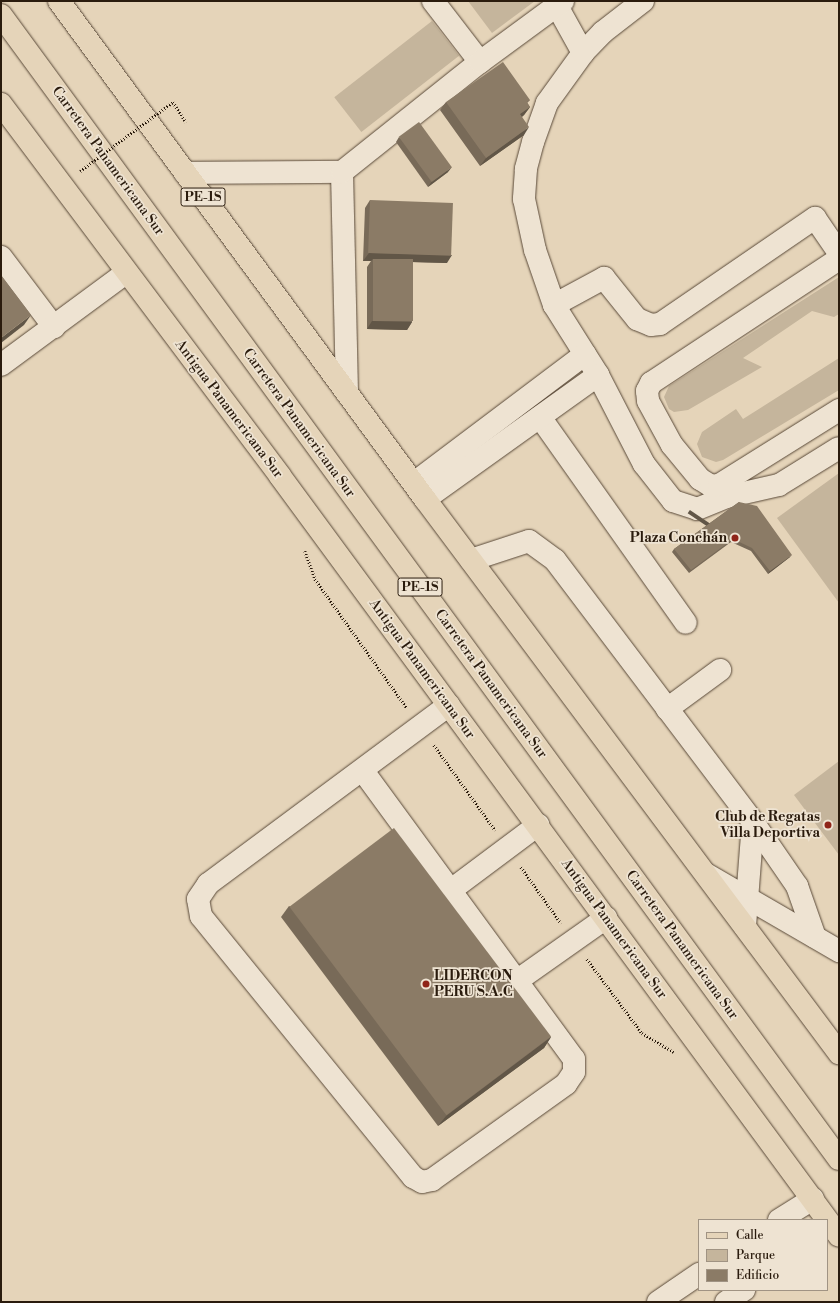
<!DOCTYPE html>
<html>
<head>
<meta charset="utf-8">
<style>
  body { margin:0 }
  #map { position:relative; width:840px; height:1303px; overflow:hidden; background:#e5d4b9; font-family:"Libre Bodoni",serif }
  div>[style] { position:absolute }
  .green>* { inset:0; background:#c5b59c; transform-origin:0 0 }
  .path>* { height:2.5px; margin-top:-1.25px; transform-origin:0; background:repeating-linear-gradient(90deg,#2a1b0d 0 1px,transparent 0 3px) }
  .roads { filter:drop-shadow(0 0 1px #594938) drop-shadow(0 0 1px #594938) }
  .minor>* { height:22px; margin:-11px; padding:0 11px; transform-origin:11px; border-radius:11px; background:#eee3d2 }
  .major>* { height:22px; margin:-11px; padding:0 11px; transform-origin:11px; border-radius:11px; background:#e5d4b9 }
  .highway>* { height:22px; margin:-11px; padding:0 11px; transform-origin:11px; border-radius:11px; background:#e5d4b9 }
  .path-bridge>* { height:2.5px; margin-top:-1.25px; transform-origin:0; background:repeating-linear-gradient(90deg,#2a1b0d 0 1px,transparent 0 3px) }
  .wall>* { inset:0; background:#786a58 }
  .shaded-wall>* { inset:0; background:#615647; transform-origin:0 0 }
  .building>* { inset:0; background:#8b7b66; transform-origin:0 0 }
  .dots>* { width:11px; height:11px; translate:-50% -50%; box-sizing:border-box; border:2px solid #eee3d2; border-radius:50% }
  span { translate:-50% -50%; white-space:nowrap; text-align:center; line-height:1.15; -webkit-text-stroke:3.5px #eee3d2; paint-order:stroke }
  .shield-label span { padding:1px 3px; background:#eee3d2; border:1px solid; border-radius:3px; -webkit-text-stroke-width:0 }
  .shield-label { font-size:13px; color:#2a1b0d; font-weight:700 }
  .street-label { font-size:14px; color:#2a1b0d }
  .poi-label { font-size:14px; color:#2a1b0d; font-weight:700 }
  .right { translate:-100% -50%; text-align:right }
  .left { translate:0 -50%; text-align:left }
  .frame { position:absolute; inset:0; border:2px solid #2a1b0d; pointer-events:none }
  .legend { position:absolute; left:698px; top:1219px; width:130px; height:72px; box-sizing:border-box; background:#eee3d2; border:1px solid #a09383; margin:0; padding:5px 7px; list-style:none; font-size:12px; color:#2a1b0d }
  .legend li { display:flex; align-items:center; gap:8px; height:20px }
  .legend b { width:20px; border:1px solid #a09383 }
</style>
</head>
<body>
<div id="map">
  <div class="green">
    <i style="clip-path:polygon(468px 1px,535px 1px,492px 33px)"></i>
    <i style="left:432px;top:21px;width:44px;height:124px;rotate:52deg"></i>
    <i style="clip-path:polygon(839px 277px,839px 314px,834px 317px,812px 311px,743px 358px,762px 367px,688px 410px,674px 412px,669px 409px,664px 397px,669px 386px)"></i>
    <i style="clip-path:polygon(839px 358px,839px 390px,723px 460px,716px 462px,702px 457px,697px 444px,702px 432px,736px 409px,743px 419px)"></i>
    <i style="clip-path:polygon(839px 473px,839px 603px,777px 518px)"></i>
    <i style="clip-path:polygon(839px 761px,839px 855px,794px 795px)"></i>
  </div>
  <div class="path">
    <i style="left:173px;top:102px;width:24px;rotate:57deg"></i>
    <i style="left:305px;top:551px;width:30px;rotate:70deg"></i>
    <i style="left:315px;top:579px;width:158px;rotate:54.5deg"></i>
    <i style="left:434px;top:745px;width:105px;rotate:54.3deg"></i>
    <i style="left:521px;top:867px;width:69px;rotate:54.5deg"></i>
    <i style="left:587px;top:959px;width:92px;rotate:53.4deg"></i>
    <i style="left:642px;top:1033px;width:37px;rotate:31deg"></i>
  </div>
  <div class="roads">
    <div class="minor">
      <i style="left:433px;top:1px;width:77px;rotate:52.4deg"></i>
      <i style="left:643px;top:1px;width:51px;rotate:142.2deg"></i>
      <i style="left:603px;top:32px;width:29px;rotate:134deg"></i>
      <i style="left:583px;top:53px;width:62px;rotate:125.8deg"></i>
      <i style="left:547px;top:103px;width:41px;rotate:109.7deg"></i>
      <i style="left:533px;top:142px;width:28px;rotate:105deg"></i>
      <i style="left:526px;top:169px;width:30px;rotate:94deg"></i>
      <i style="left:524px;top:199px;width:52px;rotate:77.8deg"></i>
      <i style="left:535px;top:250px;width:58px;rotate:70.9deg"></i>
      <i style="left:554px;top:305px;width:83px;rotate:57.8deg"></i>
      <i style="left:598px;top:375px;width:100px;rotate:62.7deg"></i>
      <i style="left:644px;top:464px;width:47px;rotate:51.9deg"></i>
      <i style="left:673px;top:501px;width:25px;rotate:18deg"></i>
      <i style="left:697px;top:509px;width:31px;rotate:-22deg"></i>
      <i style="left:726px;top:497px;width:54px;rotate:-12.8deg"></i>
      <i style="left:779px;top:485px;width:70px;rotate:-31.7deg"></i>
      <i style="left:557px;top:6px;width:54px;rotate:61deg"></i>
      <i style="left:342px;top:172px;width:221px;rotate:88.7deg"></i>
      <i style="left:185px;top:173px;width:157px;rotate:-0.4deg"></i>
      <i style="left:342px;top:172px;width:176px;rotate:-38.6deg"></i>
      <i style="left:480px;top:62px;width:103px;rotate:-36.3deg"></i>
      <i style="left:1px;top:257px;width:88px;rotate:52.9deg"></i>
      <i style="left:839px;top:259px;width:225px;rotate:146.6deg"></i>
      <i style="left:651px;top:383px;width:9px;rotate:117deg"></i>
      <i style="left:647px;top:391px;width:10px;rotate:84deg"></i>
      <i style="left:648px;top:401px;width:50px;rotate:61.4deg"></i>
      <i style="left:672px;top:445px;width:44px;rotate:50.5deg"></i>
      <i style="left:700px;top:479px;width:13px;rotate:32deg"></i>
      <i style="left:711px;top:486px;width:8px;rotate:-7deg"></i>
      <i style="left:719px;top:485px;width:142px;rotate:-32deg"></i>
      <i style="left:554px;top:305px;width:57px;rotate:-28.4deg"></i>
      <i style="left:604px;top:278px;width:53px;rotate:51.2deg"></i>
      <i style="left:637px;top:319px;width:15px;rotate:23deg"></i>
      <i style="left:651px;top:325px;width:9px;rotate:-6deg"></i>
      <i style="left:660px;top:324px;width:188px;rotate:-34.4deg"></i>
      <i style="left:815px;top:218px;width:42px;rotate:55.6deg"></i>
      <i style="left:1px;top:365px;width:155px;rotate:-36.4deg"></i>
      <i style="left:540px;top:417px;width:252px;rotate:54.7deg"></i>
      <i style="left:414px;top:483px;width:214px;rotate:-37deg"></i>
      <i style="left:425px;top:499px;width:213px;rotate:-35.6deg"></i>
      <i style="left:471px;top:560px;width:61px;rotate:-18.1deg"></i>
      <i style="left:529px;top:541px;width:32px;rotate:36deg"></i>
      <i style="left:555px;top:560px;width:328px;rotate:52.9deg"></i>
      <i style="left:753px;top:822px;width:105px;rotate:94.4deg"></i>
      <i style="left:667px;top:709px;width:66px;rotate:-36.3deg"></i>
      <i style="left:363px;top:771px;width:357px;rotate:53.8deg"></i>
      <i style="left:574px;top:1059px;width:13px;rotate:90deg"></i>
      <i style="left:574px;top:1072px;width:14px;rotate:124deg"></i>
      <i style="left:566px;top:1084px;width:165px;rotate:144.4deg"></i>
      <i style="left:432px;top:1180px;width:10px;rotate:169deg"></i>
      <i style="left:422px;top:1182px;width:10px;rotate:-151deg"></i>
      <i style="left:413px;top:1177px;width:336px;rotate:-129.1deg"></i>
      <i style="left:201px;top:916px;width:17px;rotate:-100deg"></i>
      <i style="left:198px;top:899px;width:18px;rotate:-56deg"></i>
      <i style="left:208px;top:884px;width:300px;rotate:-36.6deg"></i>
      <i style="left:753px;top:822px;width:78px;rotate:55.5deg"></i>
      <i style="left:797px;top:886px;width:54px;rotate:70.6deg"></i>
      <i style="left:706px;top:874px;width:154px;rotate:30.1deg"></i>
      <i style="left:451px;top:890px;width:109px;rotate:-36.8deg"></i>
      <i style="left:518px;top:980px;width:108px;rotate:-35.2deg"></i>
      <i style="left:779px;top:1220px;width:40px;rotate:-32deg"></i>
      <i style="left:658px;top:1302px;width:50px;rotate:-34.3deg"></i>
      <i style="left:726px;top:1302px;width:22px;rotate:-34deg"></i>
    </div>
    <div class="major">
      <i style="left:1px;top:104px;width:465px;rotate:53.1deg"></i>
      <i style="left:280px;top:476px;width:943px;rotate:53.66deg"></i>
    </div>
    <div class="highway">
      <i style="left:59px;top:1px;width:618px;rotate:53.69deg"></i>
      <i style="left:425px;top:499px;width:692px;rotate:53.23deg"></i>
      <i style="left:1px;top:15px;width:1418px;rotate:53.78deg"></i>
    </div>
  </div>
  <div class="path-bridge">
    <i style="left:80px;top:171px;width:116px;rotate:-36.6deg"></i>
  </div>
  <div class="wall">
    <i style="clip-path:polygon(530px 100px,527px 103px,530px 107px,524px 115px,522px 117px,524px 135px,480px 166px,440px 110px,446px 102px)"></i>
    <i style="clip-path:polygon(399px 137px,448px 172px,428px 187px,396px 142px)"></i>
    <i style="clip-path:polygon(370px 200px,447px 263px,413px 262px,412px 322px,407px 330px,367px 329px,367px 267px,371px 261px,363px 261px,365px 208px)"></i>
    <i style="clip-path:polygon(739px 502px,790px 557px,768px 574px,751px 551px,731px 542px,689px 573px,672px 552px,674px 549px)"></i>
    <i style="clip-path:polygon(289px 906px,551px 1037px,544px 1048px,438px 1126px,281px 917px)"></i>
  </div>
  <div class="shaded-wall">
    <i style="clip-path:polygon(530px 107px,524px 115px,515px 122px,520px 114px)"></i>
    <i style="clip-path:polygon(529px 127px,524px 135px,480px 166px,486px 158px)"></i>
    <i style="clip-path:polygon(452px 167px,448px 172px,428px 187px,432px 181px)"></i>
    <i style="clip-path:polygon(369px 253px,452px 255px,447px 263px,373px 261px,373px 259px,371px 261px,363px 261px)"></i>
    <i style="clip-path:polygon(31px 315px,24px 325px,1px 343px,1px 338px)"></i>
    <i style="clip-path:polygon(372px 321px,412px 322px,407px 330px,367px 329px)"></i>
    <i style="left:733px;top:539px;width:4px;height:52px;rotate:124deg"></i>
    <i style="clip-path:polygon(792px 555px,790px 557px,768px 574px,770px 571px)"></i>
    <i style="clip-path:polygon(551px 1037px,544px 1048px,438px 1126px,446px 1116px)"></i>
  </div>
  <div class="building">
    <i style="clip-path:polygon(503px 62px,530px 100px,527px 102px,530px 107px,520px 114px,529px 127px,486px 158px,446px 102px)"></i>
    <i style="left:419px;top:122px;width:56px;height:25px;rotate:54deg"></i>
    <i style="left:370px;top:200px;width:83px;height:53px;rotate:2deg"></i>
    <i style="left:373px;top:259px;width:40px;height:62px"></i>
    <i style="clip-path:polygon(1px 275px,31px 315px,1px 338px)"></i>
    <i style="clip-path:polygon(739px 502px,757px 506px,792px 555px,770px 571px,752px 548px,733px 539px,691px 570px,674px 549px)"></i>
    <i style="left:394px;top:828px;width:261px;height:131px;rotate:53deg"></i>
  </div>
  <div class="dots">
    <i style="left:735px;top:538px;background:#8f2418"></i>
    <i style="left:828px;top:825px;background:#8f2418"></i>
    <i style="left:426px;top:984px;background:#8f2418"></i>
  </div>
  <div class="shield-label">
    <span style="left:203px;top:197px">PE-1S</span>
    <span style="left:420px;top:587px">PE-1S</span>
  </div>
  <div class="street-label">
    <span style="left:108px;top:161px;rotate:54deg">Carretera Panamericana Sur</span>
    <span style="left:229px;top:409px;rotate:53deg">Antigua Panamericana Sur</span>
    <span style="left:299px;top:423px;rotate:54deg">Carretera Panamericana Sur</span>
    <span style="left:422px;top:669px;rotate:54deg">Antigua Panamericana Sur</span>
    <span style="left:491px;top:684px;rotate:54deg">Carretera Panamericana Sur</span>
    <span style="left:614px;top:929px;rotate:54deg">Antigua Panamericana Sur</span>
    <span style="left:682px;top:945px;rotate:54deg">Carretera Panamericana Sur</span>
  </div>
  <div class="poi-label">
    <span class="right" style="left:727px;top:538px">Plaza Conchán</span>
    <span class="right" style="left:820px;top:825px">Club de Regatas<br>Villa Deportiva</span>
    <span class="left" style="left:434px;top:984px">LIDERCON<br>PERU S.A.C</span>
  </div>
  <div class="frame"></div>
  <ul class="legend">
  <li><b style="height:5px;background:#e5d4b9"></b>Calle</li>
  <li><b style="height:11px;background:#c5b59c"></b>Parque</li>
  <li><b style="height:11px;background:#8b7b66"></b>Edificio</li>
  </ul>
</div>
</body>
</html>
